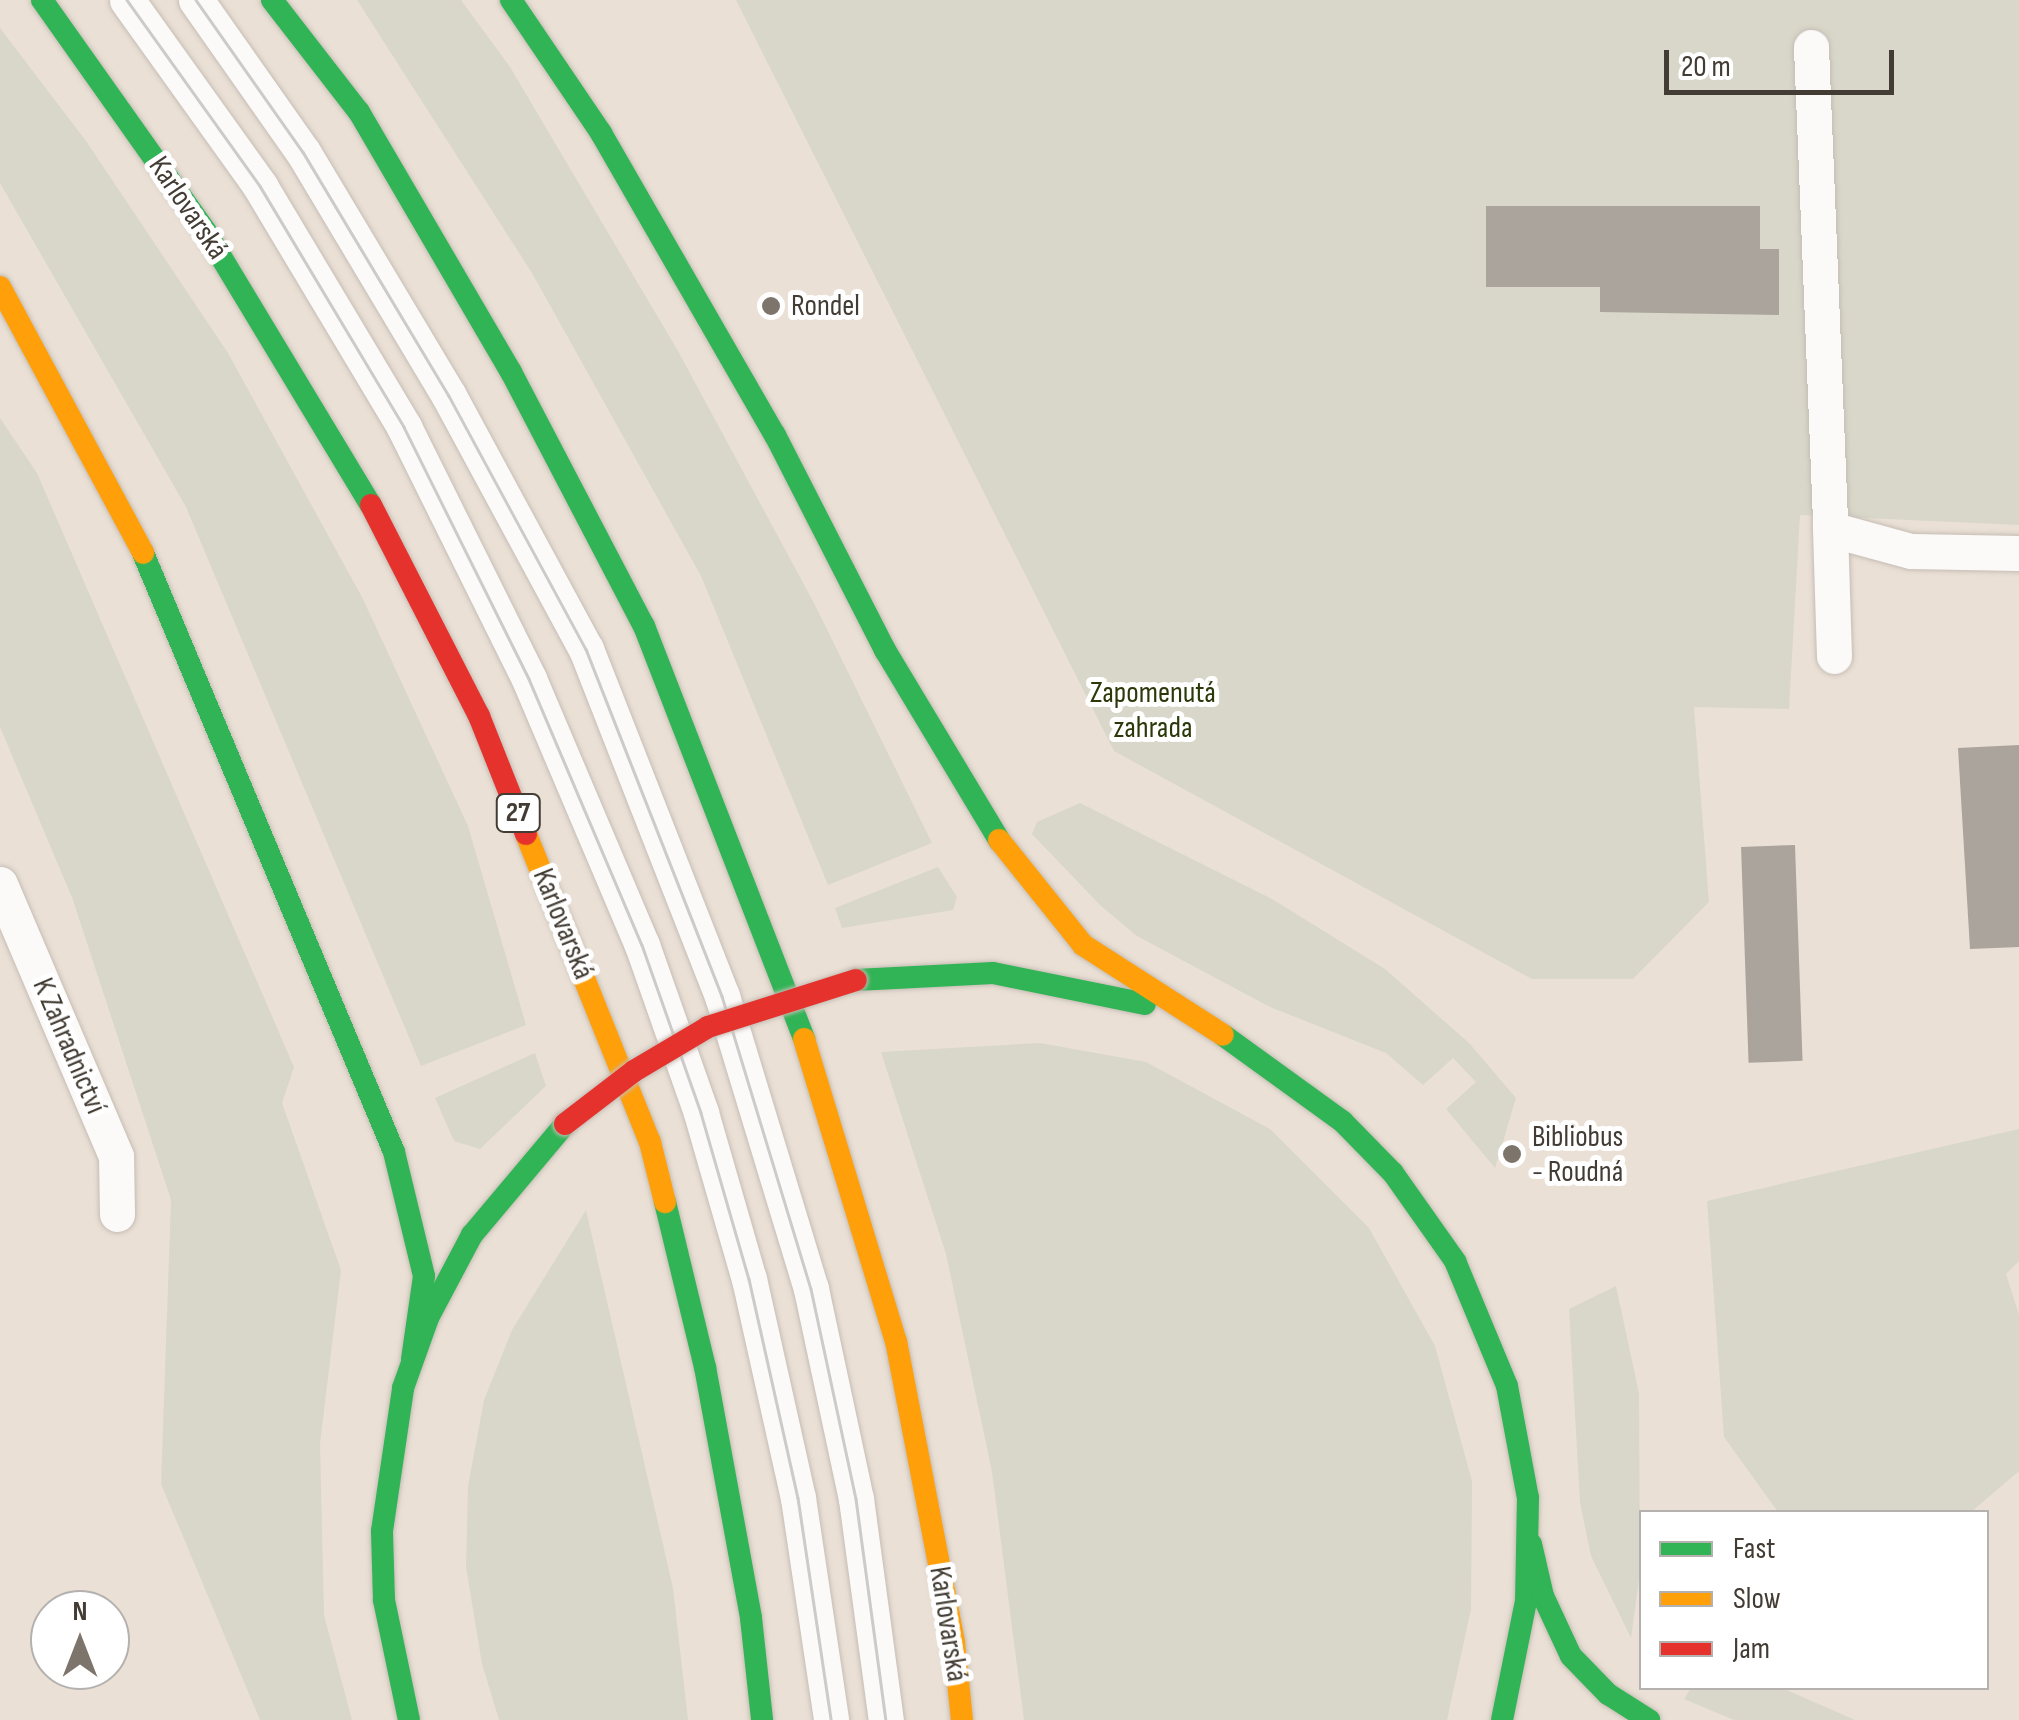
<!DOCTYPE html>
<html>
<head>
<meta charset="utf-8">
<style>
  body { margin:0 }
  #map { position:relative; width:2019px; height:1720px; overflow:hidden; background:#eae0d5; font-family:"Sofia Sans Condensed",sans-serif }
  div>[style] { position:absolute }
  .green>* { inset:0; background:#d8d7c9 }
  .building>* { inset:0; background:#aba49c; transform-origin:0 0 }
  .roads { filter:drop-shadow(0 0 2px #c5bdb5) drop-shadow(0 0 2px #c5bdb5) }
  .lane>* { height:35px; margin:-17.5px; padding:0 17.5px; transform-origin:17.5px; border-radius:17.5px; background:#fcfaf9 }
  .fast>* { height:22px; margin:-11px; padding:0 11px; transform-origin:11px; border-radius:11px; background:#30b455 }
  .slow>* { height:22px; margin:-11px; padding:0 11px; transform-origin:11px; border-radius:11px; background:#ff9f0a }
  .jam>* { height:22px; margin:-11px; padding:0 11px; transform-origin:11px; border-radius:11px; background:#e5322d }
  .tram>* { height:2.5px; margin:-1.25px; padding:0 1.25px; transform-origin:1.25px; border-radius:1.25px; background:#cdcac7 }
  .bridges { filter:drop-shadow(0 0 2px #c5bdb5) drop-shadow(0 0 2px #c5bdb5) }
  .jam-bridge>* { height:22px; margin:-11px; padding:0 11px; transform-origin:11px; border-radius:11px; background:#e5322d }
  .dots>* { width:28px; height:28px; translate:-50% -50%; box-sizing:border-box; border:5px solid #fff; border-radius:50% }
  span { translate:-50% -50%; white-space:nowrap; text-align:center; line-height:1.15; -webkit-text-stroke:10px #fff; paint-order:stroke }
  .shield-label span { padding:2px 8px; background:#fff; border:2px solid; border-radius:8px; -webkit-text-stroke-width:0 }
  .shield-label { font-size:28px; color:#433c34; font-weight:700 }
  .street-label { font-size:30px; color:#433c34 }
  .poi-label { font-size:30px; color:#433c34 }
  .left { translate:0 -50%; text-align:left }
  .park-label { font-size:30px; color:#2b3809 }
  .legend { position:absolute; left:1639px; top:1510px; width:350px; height:180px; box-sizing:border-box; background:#fff; border:2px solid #b4b1ae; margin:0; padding:12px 18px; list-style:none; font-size:30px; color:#433c34 }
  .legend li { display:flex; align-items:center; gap:20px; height:50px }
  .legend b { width:50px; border:2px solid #b4b1ae }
  .north { position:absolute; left:30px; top:1590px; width:100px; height:100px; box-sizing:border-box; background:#fff; border:2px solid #b4b1ae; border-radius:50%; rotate:0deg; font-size:28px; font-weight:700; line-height:40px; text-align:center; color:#433c34 }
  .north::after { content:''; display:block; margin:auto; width:35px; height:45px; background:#7d756c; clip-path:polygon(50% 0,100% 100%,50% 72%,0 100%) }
  .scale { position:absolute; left:1664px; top:50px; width:230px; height:45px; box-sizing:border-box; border:5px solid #433c34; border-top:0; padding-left:12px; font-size:30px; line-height:35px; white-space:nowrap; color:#433c34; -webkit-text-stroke:8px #fff; paint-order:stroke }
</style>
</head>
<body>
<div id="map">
  <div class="green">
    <i style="clip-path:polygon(357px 0,461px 0,510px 67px,678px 351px,815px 605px,932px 843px,828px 885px,701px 576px,532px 273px)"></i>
    <i style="clip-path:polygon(736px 0,2019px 0,2019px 525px,1800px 515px,1789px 709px,1694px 707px,1709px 902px,1633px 979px,1532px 979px,1114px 751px)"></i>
    <i style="clip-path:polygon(0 28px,86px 141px,228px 353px,363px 599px,468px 826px,526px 1025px,421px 1066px,186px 507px,0 183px)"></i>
    <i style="clip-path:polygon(0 418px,37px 473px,294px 1067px,282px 1103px,341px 1270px,320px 1444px,324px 1615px,352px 1720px,260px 1720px,161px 1484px,171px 1200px,73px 900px,0 727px)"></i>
    <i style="clip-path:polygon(1080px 803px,1272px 899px,1385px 969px,1469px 1043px,1516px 1098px,1495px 1168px,1446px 1109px,1476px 1082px,1453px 1058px,1423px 1085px,1386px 1053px,1270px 1007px,1137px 936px,1101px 906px,1032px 834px,1037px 822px)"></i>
    <i style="clip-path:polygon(938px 867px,957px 897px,953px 910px,842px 928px,835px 908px)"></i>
    <i style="clip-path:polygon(1040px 1043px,1146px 1062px,1270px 1129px,1369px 1228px,1435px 1346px,1472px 1481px,1471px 1609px,1447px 1720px,1024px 1720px,992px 1472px,946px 1254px,881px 1052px)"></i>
    <i style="clip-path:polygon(535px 1053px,546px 1086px,480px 1149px,454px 1141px,435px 1098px)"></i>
    <i style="clip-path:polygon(2019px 1129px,2019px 1261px,2006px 1274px,2019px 1315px,2019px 1471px,1971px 1512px,1778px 1512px,1724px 1437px,1707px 1201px)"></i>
    <i style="clip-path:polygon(586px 1210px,673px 1588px,688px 1720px,499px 1720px,482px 1664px,466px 1567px,468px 1486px,484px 1400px,512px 1330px)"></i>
    <i style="clip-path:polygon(1616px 1286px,1639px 1393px,1640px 1572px,1631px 1638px,1591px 1556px,1580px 1503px,1569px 1309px)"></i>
    <i style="clip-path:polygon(1691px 1688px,1782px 1688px,1855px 1720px,1734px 1720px,1684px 1699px)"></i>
  </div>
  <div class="building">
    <i style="clip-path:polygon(1486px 206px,1760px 206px,1760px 249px,1779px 249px,1779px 315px,1600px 312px,1600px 287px,1486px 287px)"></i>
    <i style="clip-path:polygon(2019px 745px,2019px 947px,1970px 949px,1958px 748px)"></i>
    <i style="left:1795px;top:845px;width:216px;height:54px;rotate:88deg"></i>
  </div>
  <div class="roads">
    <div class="lane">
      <i style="left:127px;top:0;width:229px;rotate:54.4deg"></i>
      <i style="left:260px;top:186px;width:281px;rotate:59.1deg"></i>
      <i style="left:404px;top:427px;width:281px;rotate:63.6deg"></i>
      <i style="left:529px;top:679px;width:289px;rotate:67deg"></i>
      <i style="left:642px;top:945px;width:178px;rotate:70.6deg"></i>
      <i style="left:701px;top:1113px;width:173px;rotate:73.9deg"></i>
      <i style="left:749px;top:1279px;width:224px;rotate:77.4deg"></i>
      <i style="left:798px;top:1498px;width:224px;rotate:81.5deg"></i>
      <i style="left:196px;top:0;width:186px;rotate:54.9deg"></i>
      <i style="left:303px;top:152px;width:284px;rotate:59.1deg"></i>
      <i style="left:449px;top:396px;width:288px;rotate:61.6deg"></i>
      <i style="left:586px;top:649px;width:373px;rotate:68.6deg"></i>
      <i style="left:722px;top:996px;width:306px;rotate:73.1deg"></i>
      <i style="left:811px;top:1289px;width:215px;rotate:77.9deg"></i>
      <i style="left:856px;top:1499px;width:223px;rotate:82.3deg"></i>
      <i style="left:1811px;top:47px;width:482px;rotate:87.7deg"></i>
      <i style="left:1830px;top:529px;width:84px;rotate:15.2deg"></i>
      <i style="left:1911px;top:551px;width:108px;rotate:1.1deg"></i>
      <i style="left:1830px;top:529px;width:127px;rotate:88.2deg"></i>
      <i style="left:0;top:884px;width:296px;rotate:66.9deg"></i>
      <i style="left:116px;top:1156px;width:58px;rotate:89deg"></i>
    </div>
    <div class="fast">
      <i style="left:42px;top:0;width:284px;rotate:54.7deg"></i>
      <i style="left:206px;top:232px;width:319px;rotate:58.9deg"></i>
      <i style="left:272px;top:0;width:142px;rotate:52.2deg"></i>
      <i style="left:359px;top:112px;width:301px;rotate:59.7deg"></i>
      <i style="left:511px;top:372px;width:287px;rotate:62.4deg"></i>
      <i style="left:644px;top:626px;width:443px;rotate:68.8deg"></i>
      <i style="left:511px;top:0;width:161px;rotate:55.9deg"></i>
      <i style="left:601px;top:133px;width:349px;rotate:60.1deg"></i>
      <i style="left:775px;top:435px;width:242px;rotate:62.9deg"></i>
      <i style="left:885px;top:650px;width:222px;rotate:59deg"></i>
      <i style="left:143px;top:553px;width:649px;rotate:67.26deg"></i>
      <i style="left:394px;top:1152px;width:128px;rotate:76.4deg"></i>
      <i style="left:424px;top:1276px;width:84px;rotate:98.2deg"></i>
      <i style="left:856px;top:980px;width:137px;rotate:-2.9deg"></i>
      <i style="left:993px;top:973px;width:155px;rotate:11.5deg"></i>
      <i style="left:1223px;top:1035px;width:148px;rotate:35.9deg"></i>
      <i style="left:1343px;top:1122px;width:71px;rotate:45.6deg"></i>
      <i style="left:1393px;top:1173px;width:108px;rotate:54.8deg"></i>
      <i style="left:1455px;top:1261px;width:135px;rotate:67.4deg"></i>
      <i style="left:1507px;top:1386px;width:114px;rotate:79.4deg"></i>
      <i style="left:1528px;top:1498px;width:103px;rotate:91.1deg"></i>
      <i style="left:1526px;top:1601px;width:121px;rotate:101.4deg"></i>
      <i style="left:665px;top:1202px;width:170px;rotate:76.4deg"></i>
      <i style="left:705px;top:1367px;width:255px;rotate:79.6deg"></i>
      <i style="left:751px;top:1618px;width:103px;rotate:83.8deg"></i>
      <i style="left:1531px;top:1544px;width:53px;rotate:77deg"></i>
      <i style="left:1543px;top:1596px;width:66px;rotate:65deg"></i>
      <i style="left:1571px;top:1656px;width:53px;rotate:45.8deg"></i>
      <i style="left:1608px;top:1694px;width:49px;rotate:32.4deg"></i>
      <i style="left:409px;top:1720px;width:123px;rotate:-101.8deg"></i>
      <i style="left:384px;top:1600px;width:69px;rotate:-91.7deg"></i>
      <i style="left:382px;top:1531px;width:145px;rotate:-81.6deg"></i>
      <i style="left:403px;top:1388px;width:74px;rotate:-70.3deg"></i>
      <i style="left:428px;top:1318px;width:94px;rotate:-62.1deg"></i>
      <i style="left:472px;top:1235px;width:145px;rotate:-50deg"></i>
    </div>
    <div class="slow">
      <i style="left:0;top:287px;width:302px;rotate:61.7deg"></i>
      <i style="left:526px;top:834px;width:332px;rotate:68.1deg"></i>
      <i style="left:650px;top:1142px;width:62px;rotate:76deg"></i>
      <i style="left:999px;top:840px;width:134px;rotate:51.3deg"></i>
      <i style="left:1083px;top:945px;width:166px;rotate:32.7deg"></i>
      <i style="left:804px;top:1039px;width:316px;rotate:73.1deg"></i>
      <i style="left:896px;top:1341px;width:308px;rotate:79.1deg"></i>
      <i style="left:954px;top:1643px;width:77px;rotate:84.1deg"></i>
    </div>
    <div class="jam">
      <i style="left:371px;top:505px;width:237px;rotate:62.9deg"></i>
      <i style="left:479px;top:716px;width:127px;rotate:68.3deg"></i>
    </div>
  </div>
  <div class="tram">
    <i style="left:127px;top:0;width:229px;rotate:54.4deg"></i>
    <i style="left:260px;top:186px;width:281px;rotate:59.1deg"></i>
    <i style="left:404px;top:427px;width:281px;rotate:63.6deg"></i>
    <i style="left:529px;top:679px;width:289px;rotate:67deg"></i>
    <i style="left:642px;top:945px;width:178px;rotate:70.6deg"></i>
    <i style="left:701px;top:1113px;width:173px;rotate:73.9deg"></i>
    <i style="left:749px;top:1279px;width:224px;rotate:77.4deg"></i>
    <i style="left:798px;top:1498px;width:224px;rotate:81.5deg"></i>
    <i style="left:196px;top:0;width:186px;rotate:54.9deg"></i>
    <i style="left:303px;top:152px;width:284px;rotate:59.1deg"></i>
    <i style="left:449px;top:396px;width:288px;rotate:61.6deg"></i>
    <i style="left:586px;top:649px;width:373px;rotate:68.6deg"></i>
    <i style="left:722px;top:996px;width:306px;rotate:73.1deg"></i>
    <i style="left:811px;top:1289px;width:215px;rotate:77.9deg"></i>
    <i style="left:856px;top:1499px;width:223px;rotate:82.3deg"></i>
  </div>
  <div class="bridges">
    <div class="jam-bridge">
      <i style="left:565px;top:1124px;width:87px;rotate:-37.5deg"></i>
      <i style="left:634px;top:1071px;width:86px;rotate:-30.7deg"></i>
      <i style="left:708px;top:1027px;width:155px;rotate:-17.6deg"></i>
    </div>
  </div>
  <div class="dots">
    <i style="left:771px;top:306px;background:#7d756c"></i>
    <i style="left:1512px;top:1154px;background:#7d756c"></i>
  </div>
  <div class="shield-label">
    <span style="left:518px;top:813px">27</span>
  </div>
  <div class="street-label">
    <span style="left:188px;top:208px;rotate:56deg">Karlovarská</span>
    <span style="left:563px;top:924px;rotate:68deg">Karlovarská</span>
    <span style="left:69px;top:1046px;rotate:67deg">K Zahradnictví</span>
    <span style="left:948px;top:1624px;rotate:81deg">Karlovarská</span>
  </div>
  <div class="poi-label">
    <span class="left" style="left:791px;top:306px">Rondel</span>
    <span class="left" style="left:1532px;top:1154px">Bibliobus<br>- Roudná</span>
  </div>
  <div class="park-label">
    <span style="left:1153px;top:710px">Zapomenutá<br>zahrada</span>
  </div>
  <ul class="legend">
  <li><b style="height:12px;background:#30b455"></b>Fast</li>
  <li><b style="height:12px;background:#ff9f0a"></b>Slow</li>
  <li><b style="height:12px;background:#e5322d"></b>Jam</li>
  </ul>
  <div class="north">N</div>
  <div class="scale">20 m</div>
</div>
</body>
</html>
